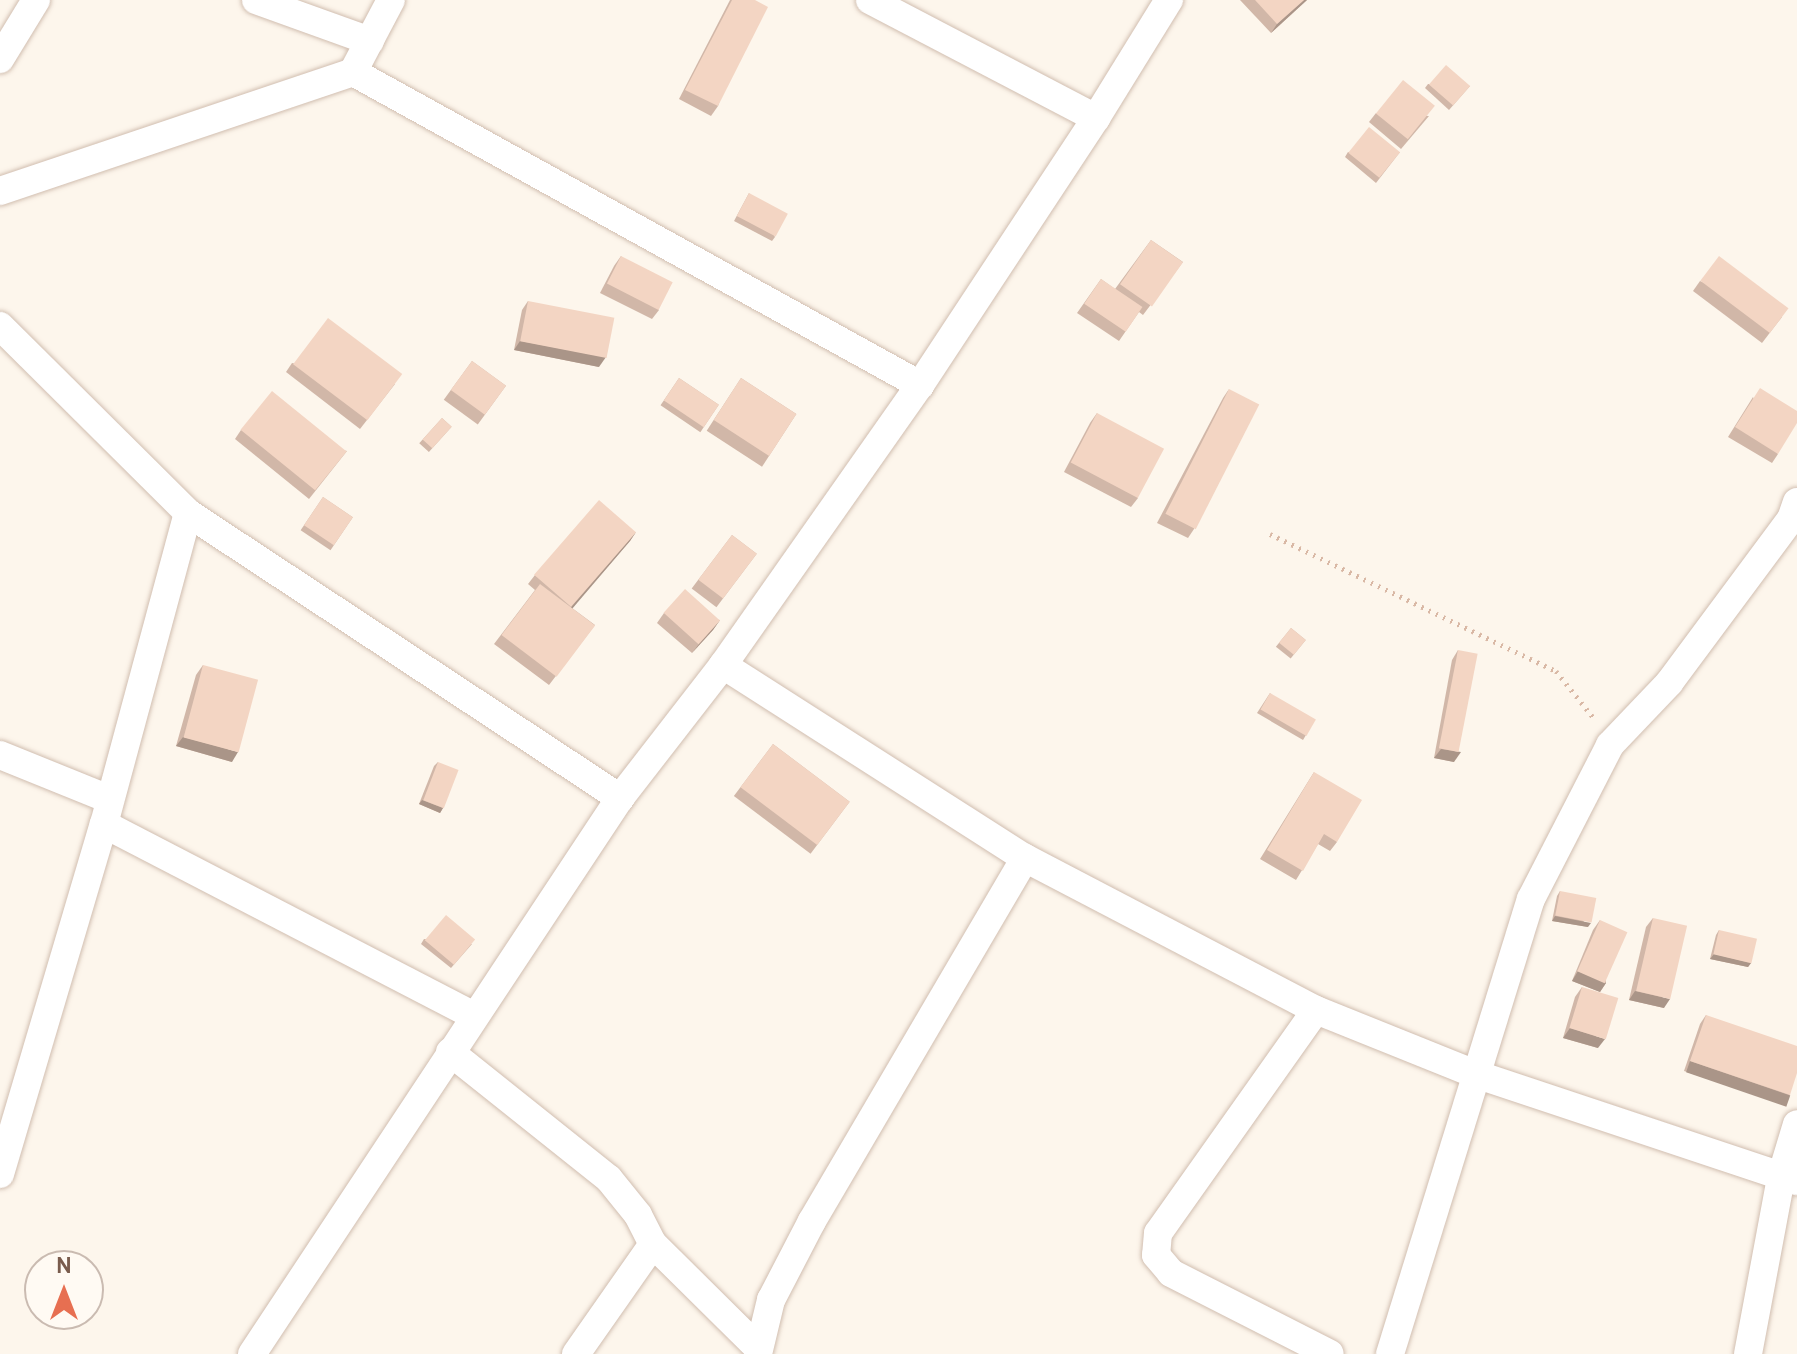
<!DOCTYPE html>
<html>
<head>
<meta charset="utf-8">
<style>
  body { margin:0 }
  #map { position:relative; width:1797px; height:1354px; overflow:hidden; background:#fdf6ec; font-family:Overpass,sans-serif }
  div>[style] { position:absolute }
  .path>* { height:5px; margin-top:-2.5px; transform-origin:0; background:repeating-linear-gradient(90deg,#d9b8a5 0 2px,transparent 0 8px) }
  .roads { filter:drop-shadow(0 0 2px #d1beb0) drop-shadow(0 0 2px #d1beb0) }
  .minor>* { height:28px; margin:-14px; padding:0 14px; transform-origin:14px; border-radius:14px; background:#fff }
  .wall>* { inset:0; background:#d1b7a8; transform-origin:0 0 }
  .shaded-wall>* { inset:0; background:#aa9588; transform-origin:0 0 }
  .building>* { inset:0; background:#f3d5c3; transform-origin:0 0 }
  span { translate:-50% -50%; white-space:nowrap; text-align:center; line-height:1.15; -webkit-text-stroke:7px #fffaf3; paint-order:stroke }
  .north { position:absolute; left:24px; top:1250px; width:80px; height:80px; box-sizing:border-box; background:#fffaf3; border:2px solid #cabbb1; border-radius:50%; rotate:0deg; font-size:22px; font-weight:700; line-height:32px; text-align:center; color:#7a5c4d }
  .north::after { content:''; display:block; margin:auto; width:28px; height:36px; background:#e76f51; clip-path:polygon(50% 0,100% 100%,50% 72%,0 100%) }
</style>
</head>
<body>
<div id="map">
  <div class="path">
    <i style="left:1270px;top:534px;width:317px;rotate:25.6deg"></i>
    <i style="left:1556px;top:671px;width:59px;rotate:51.2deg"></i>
  </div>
  <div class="roads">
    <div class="minor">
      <i style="left:256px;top:0;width:121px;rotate:19.8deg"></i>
      <i style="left:870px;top:0;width:255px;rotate:27.6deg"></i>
      <i style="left:0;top:59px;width:69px;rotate:-58.6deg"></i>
      <i style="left:353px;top:72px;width:648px;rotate:28.9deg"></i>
      <i style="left:0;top:191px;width:373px;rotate:-18.6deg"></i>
      <i style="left:353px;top:72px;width:81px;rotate:-62.2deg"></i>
      <i style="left:0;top:326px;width:265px;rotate:44.8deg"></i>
      <i style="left:188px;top:513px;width:518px;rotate:33.41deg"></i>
      <i style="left:723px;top:665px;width:358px;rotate:32.6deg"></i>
      <i style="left:1025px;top:858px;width:328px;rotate:27.6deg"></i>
      <i style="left:1316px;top:1010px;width:171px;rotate:21.9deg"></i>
      <i style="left:1475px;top:1074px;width:339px;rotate:18.4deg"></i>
      <i style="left:0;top:755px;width:118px;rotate:22deg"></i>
      <i style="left:104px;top:824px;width:417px;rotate:27.4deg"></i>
      <i style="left:1316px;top:1010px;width:273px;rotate:125.3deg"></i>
      <i style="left:1158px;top:1233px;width:22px;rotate:95deg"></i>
      <i style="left:1156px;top:1255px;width:23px;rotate:50deg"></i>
      <i style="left:1171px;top:1273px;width:178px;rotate:27deg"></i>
      <i style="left:450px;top:1052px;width:203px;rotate:38.6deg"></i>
      <i style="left:609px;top:1179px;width:46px;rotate:51.1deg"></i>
      <i style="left:638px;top:1215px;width:33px;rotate:63deg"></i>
      <i style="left:653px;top:1244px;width:148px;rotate:44.7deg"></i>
      <i style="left:0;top:1174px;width:365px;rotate:-73.5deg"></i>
      <i style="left:104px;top:824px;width:322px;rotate:-74.9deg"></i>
      <i style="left:252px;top:1354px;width:667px;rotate:-56.5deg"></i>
      <i style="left:620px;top:798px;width:168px;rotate:-52.2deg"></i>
      <i style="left:723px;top:665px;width:342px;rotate:-54.9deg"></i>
      <i style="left:920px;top:385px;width:320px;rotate:-56.6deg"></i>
      <i style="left:1096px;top:118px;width:139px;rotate:-58.3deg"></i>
      <i style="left:576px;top:1354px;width:134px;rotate:-55deg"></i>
      <i style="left:758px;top:1354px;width:56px;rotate:-76.5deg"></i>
      <i style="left:771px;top:1300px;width:89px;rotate:-62.6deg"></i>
      <i style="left:812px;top:1221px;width:421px;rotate:-59.6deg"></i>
      <i style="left:1390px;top:1354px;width:476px;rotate:-72.8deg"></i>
      <i style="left:1531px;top:899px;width:173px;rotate:-62.8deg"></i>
      <i style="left:1610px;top:745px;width:86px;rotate:-46.4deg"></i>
      <i style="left:1669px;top:683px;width:204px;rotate:-53.4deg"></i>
      <i style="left:1791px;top:519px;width:18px;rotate:-71deg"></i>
      <i style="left:1748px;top:1354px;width:180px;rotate:-79.4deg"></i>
      <i style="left:1781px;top:1177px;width:55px;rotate:-73.2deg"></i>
    </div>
  </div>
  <div class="wall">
    <i style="clip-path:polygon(730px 0,755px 0,718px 106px,711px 116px,679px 99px)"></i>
    <i style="clip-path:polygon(1240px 0,1307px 0,1271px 33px)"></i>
    <i style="clip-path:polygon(1428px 84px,1470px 86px,1449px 110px,1425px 88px)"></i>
    <i style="clip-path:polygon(1376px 113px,1429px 116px,1401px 149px,1369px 122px)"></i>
    <i style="clip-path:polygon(1348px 152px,1400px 152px,1376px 183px,1345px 157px)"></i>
    <i style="clip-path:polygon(749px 193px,775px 237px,772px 241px,734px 221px)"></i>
    <i style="clip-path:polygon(1151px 240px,1183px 262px,1143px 315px,1139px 312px,1119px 341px,1077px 313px,1101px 279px,1115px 289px)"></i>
    <i style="clip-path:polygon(621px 256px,659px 310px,652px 319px,600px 293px,614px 266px)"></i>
    <i style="clip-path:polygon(1700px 281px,1782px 317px,1762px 343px,1693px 291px)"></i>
    <i style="clip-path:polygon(528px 301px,599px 367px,514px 350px,522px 310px)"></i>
    <i style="left:472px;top:361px;width:42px;height:48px;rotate:36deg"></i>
    <i style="clip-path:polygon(292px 363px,395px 384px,360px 429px,286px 372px)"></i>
    <i style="left:679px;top:378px;width:48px;height:33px;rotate:34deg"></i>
    <i style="left:741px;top:378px;width:66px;height:63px;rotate:33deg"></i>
    <i style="clip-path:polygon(1229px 389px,1194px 529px,1188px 538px,1157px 523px,1223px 398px)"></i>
    <i style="clip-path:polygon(1753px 397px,1778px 454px,1772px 463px,1728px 437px)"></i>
    <i style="clip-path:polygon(1097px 413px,1138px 498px,1131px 507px,1064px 472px,1090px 423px)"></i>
    <i style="left:442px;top:418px;width:13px;height:34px;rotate:42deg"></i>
    <i style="clip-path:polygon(241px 430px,347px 451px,309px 499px,235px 439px)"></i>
    <i style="left:323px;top:497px;width:36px;height:40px;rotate:34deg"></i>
    <i style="clip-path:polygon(636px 532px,630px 541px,572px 608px,595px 625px,549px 685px,494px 644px,535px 590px,528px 584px,535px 575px)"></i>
    <i style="left:732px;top:535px;width:31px;height:67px;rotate:37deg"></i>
    <i style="clip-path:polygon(664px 613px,720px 620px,713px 630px,692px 653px,657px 623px)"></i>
    <i style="left:1291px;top:628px;width:19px;height:24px;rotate:39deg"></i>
    <i style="clip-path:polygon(1458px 650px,1454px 762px,1434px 758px,1452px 660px)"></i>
    <i style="clip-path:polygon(203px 665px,232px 762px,176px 746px,196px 675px)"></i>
    <i style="clip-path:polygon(1270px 693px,1306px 735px,1303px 740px,1257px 713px)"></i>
    <i style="left:773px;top:744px;width:96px;height:65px;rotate:37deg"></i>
    <i style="clip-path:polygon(438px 762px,443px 808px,440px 813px,419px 804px,434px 766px)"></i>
    <i style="clip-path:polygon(1314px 772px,1337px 842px,1330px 851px,1318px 844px,1296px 880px,1260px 859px)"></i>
    <i style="clip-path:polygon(1560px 891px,1588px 927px,1552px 921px,1557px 896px)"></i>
    <i style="clip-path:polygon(1653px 918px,1664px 1008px,1629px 1000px,1646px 927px)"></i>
    <i style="clip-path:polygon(1600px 920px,1606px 983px,1600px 992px,1572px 981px,1593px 930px)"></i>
    <i style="clip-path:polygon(1719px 930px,1751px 963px,1748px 967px,1710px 959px,1716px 935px)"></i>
    <i style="clip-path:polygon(424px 939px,472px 944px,451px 968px,421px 944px)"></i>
    <i style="clip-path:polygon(1582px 987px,1598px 1048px,1563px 1038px,1575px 997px)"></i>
    <i style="clip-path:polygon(1706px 1015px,1790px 1095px,1783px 1104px,1684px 1071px,1700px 1024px)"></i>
  </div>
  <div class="shaded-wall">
    <i style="clip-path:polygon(1304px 0,1307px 0,1271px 33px,1277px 24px)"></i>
    <i style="clip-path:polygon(520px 341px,606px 357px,599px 367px,514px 350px)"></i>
    <i style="clip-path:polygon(636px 532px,630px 541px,566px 616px,572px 606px)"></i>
    <i style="clip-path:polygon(720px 620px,713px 630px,692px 653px,699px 644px)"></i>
    <i style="clip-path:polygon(183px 737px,238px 752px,232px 762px,176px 746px)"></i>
    <i style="clip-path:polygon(1441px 749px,1461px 752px,1454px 762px,1434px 758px)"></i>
    <i style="clip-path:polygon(422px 800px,443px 808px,440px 813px,419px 804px)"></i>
    <i style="clip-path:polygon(1555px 916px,1591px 923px,1588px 927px,1552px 921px)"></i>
    <i style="clip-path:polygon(1714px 954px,1751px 963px,1748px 967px,1710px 959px)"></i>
    <i style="clip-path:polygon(1578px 971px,1606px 983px,1600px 992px,1572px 981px)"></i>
    <i style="clip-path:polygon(1635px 991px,1670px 999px,1664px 1008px,1629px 1000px)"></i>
    <i style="clip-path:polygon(1570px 1028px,1605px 1039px,1598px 1048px,1563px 1038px)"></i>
    <i style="left:1690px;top:1061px;width:106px;height:12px;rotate:19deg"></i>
  </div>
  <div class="building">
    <i style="clip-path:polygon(732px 0,755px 0,768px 7px,718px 106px,685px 90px)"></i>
    <i style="clip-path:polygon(1255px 0,1304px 0,1277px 24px)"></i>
    <i style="left:1446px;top:65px;width:32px;height:26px;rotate:41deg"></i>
    <i style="left:1403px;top:80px;width:41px;height:43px;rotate:39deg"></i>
    <i style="left:1369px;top:127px;width:40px;height:33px;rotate:39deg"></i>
    <i style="left:749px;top:193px;width:44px;height:26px;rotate:28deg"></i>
    <i style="left:1151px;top:240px;width:39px;height:54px;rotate:35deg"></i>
    <i style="left:621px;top:256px;width:58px;height:31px;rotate:27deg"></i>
    <i style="left:1719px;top:256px;width:87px;height:31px;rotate:37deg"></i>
    <i style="left:1101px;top:279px;width:50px;height:30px;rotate:34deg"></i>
    <i style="left:528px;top:301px;width:88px;height:41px;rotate:11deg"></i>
    <i style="left:328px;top:318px;width:93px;height:58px;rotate:37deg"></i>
    <i style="left:472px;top:361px;width:42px;height:36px;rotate:36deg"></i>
    <i style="left:679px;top:378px;width:48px;height:27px;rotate:34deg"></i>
    <i style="left:741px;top:378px;width:66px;height:50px;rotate:33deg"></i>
    <i style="clip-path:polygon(1760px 388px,1797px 411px,1797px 423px,1778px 454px,1735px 427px)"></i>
    <i style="left:1229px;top:389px;width:34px;height:140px;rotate:27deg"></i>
    <i style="left:272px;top:391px;width:96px;height:50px;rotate:39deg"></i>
    <i style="left:1097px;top:413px;width:76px;height:56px;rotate:28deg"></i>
    <i style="left:442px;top:418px;width:13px;height:29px;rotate:42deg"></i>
    <i style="left:323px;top:497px;width:36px;height:34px;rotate:34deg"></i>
    <i style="left:599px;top:500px;width:49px;height:99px;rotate:41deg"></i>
    <i style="left:732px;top:535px;width:31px;height:56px;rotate:37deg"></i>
    <i style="left:540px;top:584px;width:69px;height:64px;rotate:37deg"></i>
    <i style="left:685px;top:589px;width:47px;height:32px;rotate:42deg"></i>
    <i style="left:1291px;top:628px;width:19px;height:19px;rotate:39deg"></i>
    <i style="left:1458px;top:650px;width:20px;height:100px;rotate:11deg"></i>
    <i style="left:203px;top:665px;width:57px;height:75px;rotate:15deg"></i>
    <i style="left:1270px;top:693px;width:53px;height:19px;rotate:30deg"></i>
    <i style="left:773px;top:744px;width:96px;height:54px;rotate:37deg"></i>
    <i style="left:438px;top:762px;width:22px;height:41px;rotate:21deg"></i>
    <i style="clip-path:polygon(1314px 772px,1362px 800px,1337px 842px,1324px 834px,1303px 871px,1267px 850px)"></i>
    <i style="left:1560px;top:891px;width:37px;height:25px;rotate:11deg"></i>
    <i style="left:446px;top:915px;width:38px;height:33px;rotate:40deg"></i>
    <i style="left:1653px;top:918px;width:35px;height:75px;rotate:13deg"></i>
    <i style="left:1600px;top:920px;width:30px;height:56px;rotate:24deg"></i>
    <i style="left:1719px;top:930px;width:39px;height:25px;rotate:13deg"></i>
    <i style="left:1582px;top:987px;width:38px;height:43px;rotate:17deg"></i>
    <i style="clip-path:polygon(1706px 1015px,1797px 1046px,1797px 1073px,1790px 1095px,1690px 1061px)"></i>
  </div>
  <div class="north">N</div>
</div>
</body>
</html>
